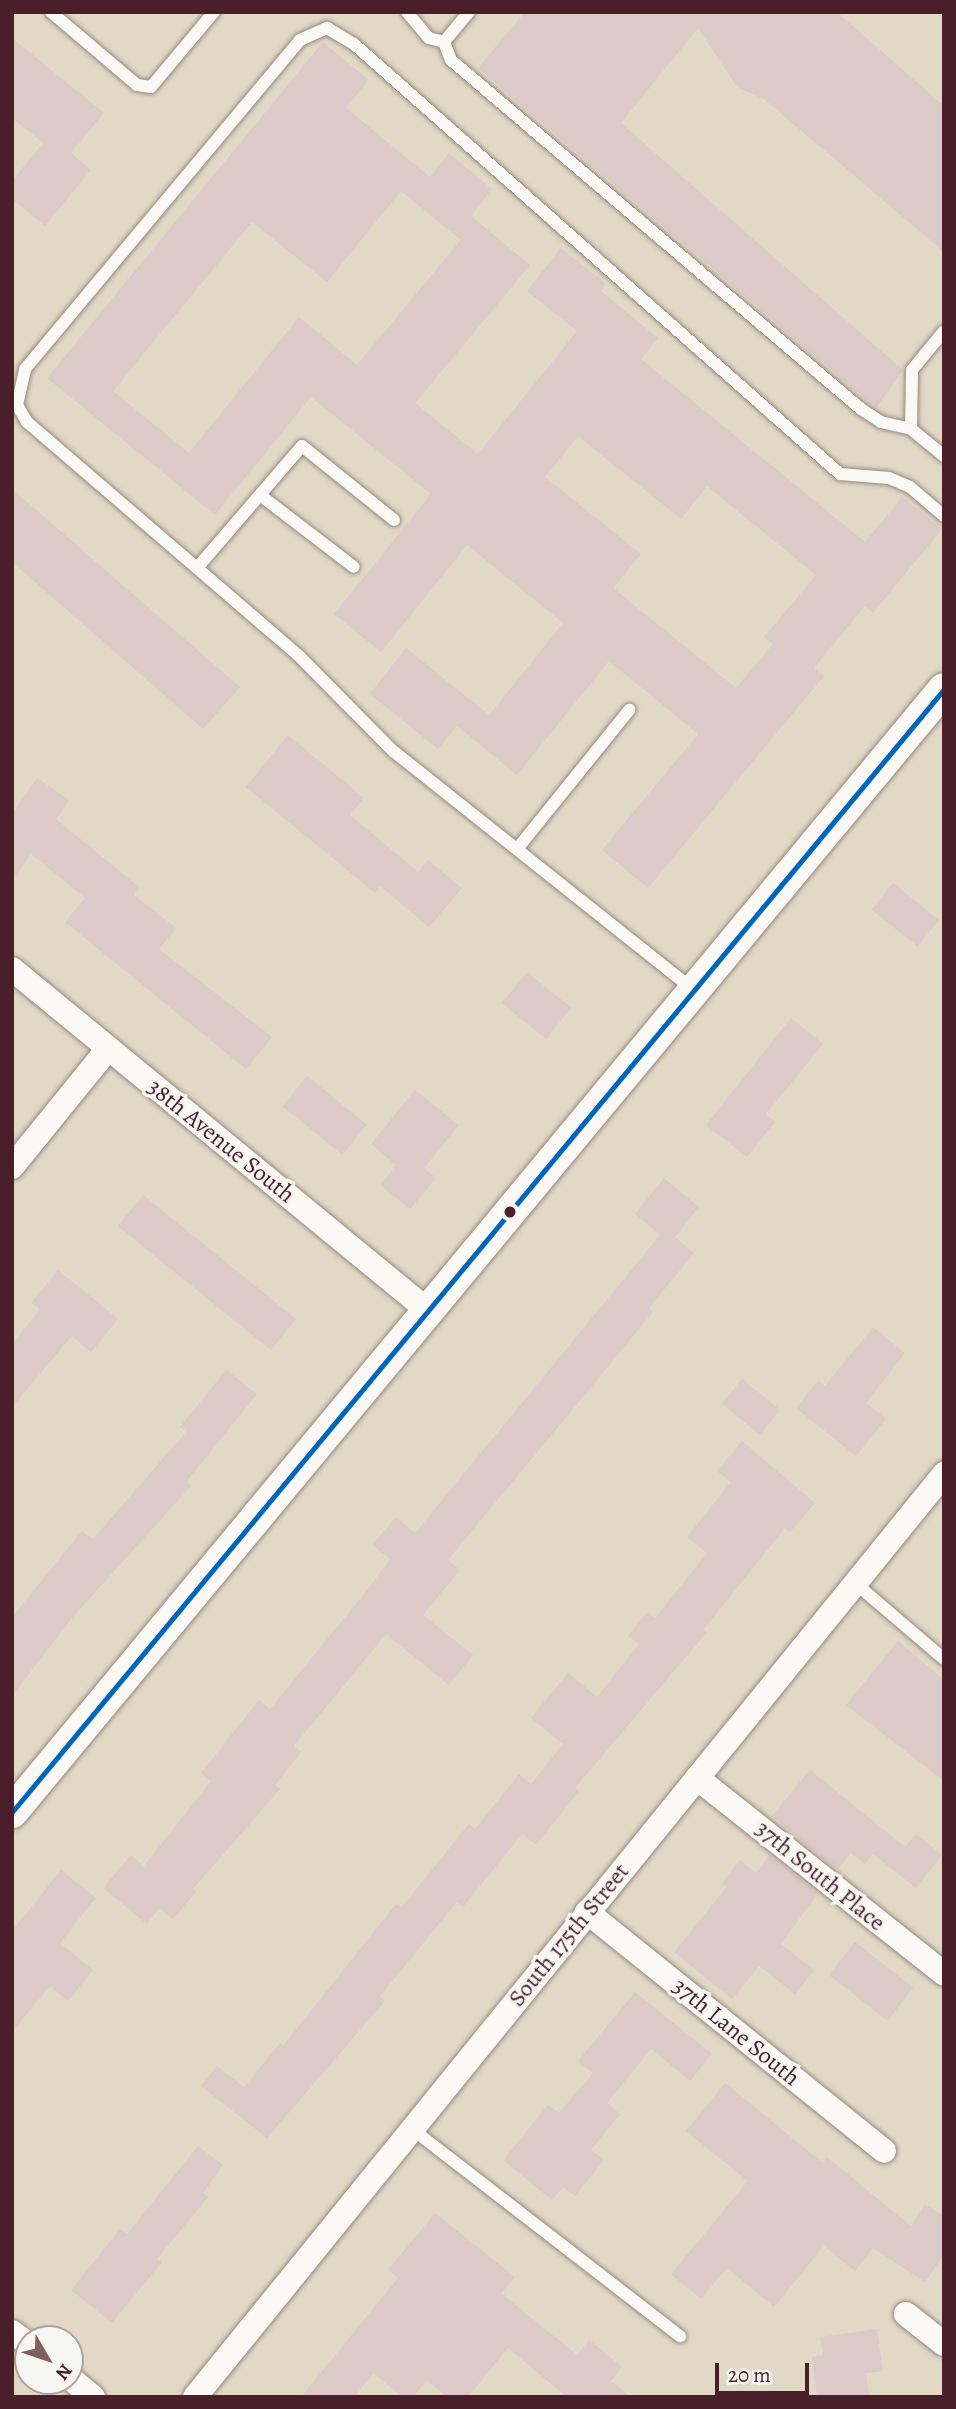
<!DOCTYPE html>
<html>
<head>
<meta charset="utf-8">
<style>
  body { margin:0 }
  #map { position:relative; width:956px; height:2409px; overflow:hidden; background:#e1d8c5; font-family:Alegreya,serif }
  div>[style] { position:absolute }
  .building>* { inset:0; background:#dbcac8; transform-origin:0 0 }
  .roads { filter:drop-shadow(0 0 2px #958981) drop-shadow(0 0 2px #958981) }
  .service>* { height:12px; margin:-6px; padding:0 6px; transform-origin:6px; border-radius:6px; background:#faf9f6 }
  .minor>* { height:24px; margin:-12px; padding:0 12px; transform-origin:12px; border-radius:12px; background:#faf9f6 }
  .tertiary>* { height:32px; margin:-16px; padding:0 16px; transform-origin:16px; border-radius:16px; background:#faf9f6 }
  .bus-1>* { height:5px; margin:-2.5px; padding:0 2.5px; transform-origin:2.5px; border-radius:2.5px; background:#0065bd }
  .dots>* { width:19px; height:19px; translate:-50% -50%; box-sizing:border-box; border:4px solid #f6f6f2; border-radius:50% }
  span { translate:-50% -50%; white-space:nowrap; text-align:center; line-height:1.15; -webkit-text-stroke:7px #f6f6f2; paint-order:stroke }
  .street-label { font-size:24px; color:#4a1f2b }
  .frame { position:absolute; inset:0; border:14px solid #4a1f2b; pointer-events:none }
  .north { position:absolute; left:14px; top:2325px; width:70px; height:70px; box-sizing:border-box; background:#f6f6f2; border:2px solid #b1a0a2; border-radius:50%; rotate:129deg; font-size:19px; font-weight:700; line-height:28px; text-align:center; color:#4a1f2b }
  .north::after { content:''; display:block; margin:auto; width:24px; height:32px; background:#7f6061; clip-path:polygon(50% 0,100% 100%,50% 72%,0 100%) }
  .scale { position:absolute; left:715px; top:2363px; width:94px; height:32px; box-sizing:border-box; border:4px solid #4a1f2b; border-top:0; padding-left:9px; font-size:21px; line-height:24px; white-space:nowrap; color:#4a1f2b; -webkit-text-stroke:5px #f6f6f2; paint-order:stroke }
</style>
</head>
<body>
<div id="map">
  <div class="building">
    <i style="clip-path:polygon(525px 12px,837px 12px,944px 106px,944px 252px,764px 99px,737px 87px,698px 28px,621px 123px,903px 370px,876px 408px,478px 68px)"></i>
    <i style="clip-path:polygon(12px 38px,104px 113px,71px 153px,91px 170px,45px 226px,12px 199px,12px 181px,43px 143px,12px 118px)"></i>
    <i style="clip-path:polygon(evenodd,323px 42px,369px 80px,346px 108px,430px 177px,449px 153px,492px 189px,471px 216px,530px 265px,415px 403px,478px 454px,577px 331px,527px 291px,561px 248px,606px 284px,601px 291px,658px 338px,641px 359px,865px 542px,902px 497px,942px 529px,873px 613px,865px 606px,814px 668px,824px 676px,648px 888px,602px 850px,698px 734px,609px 661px,517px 775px,457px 726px,438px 749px,370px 694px,406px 648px,489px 715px,563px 623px,467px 545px,381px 652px,334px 614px,431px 494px,311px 397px,215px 515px,47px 378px,323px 42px,401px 191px,461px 240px,357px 365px,299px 317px,189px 453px,113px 391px,252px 222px,327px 282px,401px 191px,323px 42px,578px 436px,681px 519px,707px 486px,816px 575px,764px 637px,773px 644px,736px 688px,613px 588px,641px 554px,545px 477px,578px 436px)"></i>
    <i style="clip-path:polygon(12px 489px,240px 687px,203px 729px,12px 562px)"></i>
    <i style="clip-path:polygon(288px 735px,364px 798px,350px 815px,418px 872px,428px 860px,462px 888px,429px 927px,380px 886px,375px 893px,246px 787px)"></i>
    <i style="clip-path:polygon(37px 778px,69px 800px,56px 819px,140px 888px,134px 895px,176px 928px,159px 949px,272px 1037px,246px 1069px,65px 922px,85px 898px,31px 854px,12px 880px,12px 814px)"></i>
    <i style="left:893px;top:883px;width:59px;height:34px;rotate:39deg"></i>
    <i style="left:527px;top:972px;width:57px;height:40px;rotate:39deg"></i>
    <i style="clip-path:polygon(791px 1018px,823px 1044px,766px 1114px,775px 1122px,747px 1157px,706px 1125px)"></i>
    <i style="left:307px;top:1076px;width:77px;height:39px;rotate:39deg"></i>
    <i style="clip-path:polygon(415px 1090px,459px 1125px,424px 1168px,436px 1178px,410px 1209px,380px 1185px,396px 1165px,371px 1144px)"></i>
    <i style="clip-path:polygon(664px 1178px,699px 1207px,675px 1237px,694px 1253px,649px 1308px,653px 1312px,448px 1560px,460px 1570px,423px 1615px,473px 1655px,449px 1685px,386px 1634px,294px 1746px,301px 1752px,275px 1785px,280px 1789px,193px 1889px,196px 1892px,173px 1919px,159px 1908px,147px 1924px,103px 1888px,131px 1855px,144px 1866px,211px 1781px,201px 1773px,259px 1700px,270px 1709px,368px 1589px,390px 1559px,372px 1545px,396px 1517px,415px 1533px,660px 1235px,635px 1214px)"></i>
    <i style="left:143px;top:1195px;width:197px;height:40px;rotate:39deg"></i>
    <i style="clip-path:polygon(58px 1270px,118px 1319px,91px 1352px,72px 1336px,12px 1407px,12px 1344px,40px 1310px,31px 1303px)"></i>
    <i style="clip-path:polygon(873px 1327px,905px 1353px,866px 1403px,886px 1419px,856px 1456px,796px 1408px,818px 1381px,825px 1386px)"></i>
    <i style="clip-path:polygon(226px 1370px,257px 1394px,186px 1482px,191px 1486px,71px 1619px,12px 1696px,12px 1617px,82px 1531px,93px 1539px,186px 1432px,180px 1427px)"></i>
    <i style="left:742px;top:1379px;width:49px;height:32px;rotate:39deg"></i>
    <i style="clip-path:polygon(742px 1441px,815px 1503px,790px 1532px,785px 1528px,704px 1629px,707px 1632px,575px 1788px,579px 1791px,536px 1845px,522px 1834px,463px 1907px,457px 1902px,380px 1996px,385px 2001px,267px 2138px,201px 2086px,217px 2066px,244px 2087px,280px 2043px,283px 2046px,396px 1904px,401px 1908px,469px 1824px,475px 1829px,519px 1774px,531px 1784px,563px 1744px,531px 1718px,568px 1673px,597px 1697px,639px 1644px,628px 1636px,647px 1612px,655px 1618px,707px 1553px,687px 1537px,731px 1482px,717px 1471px)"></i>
    <i style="clip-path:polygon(898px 1641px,944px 1680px,944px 1781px,846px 1705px)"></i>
    <i style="clip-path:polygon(810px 1770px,905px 1847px,916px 1834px,942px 1855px,916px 1888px,873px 1854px,865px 1864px,851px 1853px,837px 1870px,772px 1816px)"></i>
    <i style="clip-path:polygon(770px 1855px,818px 1893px,781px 1944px,814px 1970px,795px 1994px,759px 1966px,732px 1999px,674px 1952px,727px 1887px,722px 1883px,740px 1860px,756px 1873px)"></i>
    <i style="clip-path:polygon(61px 1870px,96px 1898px,60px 1943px,93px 1970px,68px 2001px,50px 1986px,12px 2032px,12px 1931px)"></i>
    <i style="left:855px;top:1942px;width:74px;height:42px;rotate:38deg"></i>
    <i style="clip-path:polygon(635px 1992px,712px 2054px,690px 2081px,651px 2049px,607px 2103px,620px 2114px,591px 2150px,604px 2160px,575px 2196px,563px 2187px,552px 2200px,503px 2160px,548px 2105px,559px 2113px,593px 2073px,578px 2061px)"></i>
    <i style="clip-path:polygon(725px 2083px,823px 2163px,827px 2157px,911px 2226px,925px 2204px,944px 2216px,944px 2255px,925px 2282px,873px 2248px,855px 2271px,824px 2246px,774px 2307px,727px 2268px,701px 2299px,671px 2274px,748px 2181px,686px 2131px)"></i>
    <i style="clip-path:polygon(198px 2146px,223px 2165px,203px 2193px,208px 2197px,157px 2259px,162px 2262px,112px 2323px,71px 2290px,120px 2229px,127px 2234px)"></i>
    <i style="clip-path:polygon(435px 2213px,515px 2277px,501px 2293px,577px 2355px,589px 2340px,622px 2367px,611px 2381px,631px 2397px,567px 2397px,508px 2348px,468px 2397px,447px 2397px,427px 2380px,413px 2397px,402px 2397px,374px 2373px,354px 2397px,301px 2397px,398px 2278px,388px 2270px)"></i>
    <i style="clip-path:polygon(877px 2329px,883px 2371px,866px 2373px,869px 2397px,817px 2397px,812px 2357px,823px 2355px,820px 2337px)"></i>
  </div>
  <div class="roads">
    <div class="service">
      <i style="left:51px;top:12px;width:113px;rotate:40.3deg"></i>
      <i style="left:137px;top:85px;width:14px;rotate:8deg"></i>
      <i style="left:151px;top:87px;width:98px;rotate:-50deg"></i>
      <i style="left:407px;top:12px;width:34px;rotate:50deg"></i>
      <i style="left:429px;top:38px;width:16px;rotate:15deg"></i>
      <i style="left:469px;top:12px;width:39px;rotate:130deg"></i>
      <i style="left:444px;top:42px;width:19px;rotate:69deg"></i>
      <i style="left:451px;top:60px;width:538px;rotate:40.41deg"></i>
      <i style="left:861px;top:409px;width:24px;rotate:33deg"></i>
      <i style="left:881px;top:422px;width:31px;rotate:13deg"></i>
      <i style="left:911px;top:429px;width:43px;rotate:39.3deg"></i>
      <i style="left:911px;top:429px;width:59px;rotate:-89deg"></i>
      <i style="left:912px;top:370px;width:50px;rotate:-50.6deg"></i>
      <i style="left:260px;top:495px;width:118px;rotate:37.5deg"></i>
      <i style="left:197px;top:568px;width:161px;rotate:-49.3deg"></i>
      <i style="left:302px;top:446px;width:118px;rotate:38.8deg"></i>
      <i style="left:517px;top:849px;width:179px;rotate:-51.1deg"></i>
      <i style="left:695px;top:991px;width:384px;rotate:-141.5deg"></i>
      <i style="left:394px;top:752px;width:136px;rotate:-134.7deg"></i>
      <i style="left:298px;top:655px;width:357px;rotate:-139.3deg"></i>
      <i style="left:27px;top:422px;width:20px;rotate:-120deg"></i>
      <i style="left:17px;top:405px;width:37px;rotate:-77deg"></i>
      <i style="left:25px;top:369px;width:429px;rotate:-50.1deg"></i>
      <i style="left:300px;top:40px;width:30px;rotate:-24deg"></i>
      <i style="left:327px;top:28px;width:31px;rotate:31deg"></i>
      <i style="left:354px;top:44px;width:649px;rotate:41.5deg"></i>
      <i style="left:840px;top:474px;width:49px;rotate:4.7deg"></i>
      <i style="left:889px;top:478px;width:23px;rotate:23deg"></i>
      <i style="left:910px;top:487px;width:45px;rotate:40.5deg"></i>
      <i style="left:855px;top:1583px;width:117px;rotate:40.5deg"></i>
      <i style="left:412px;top:2129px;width:339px;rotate:37.7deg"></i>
    </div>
    <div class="minor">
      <i style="left:12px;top:969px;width:542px;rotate:39.39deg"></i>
      <i style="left:12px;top:1167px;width:152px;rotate:-50.9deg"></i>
      <i style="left:697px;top:1778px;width:315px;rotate:38.4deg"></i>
      <i style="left:587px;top:1912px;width:381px;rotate:38.8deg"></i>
      <i style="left:906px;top:2314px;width:48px;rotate:38.3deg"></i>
      <i style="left:12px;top:2332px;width:20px;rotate:37deg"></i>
      <i style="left:70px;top:2378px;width:30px;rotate:40deg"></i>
      <i style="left:195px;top:2397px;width:1189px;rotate:-50.94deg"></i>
    </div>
    <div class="tertiary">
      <i style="left:12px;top:1812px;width:1459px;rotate:-50.31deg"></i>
    </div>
  </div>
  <div class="bus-1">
    <i style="left:12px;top:1812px;width:1459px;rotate:-50.31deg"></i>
  </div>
  <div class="dots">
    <i style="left:510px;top:1212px;background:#4a1f2b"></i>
  </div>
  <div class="street-label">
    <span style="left:221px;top:1141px;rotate:39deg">38th Avenue South</span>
    <span style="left:820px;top:1876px;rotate:39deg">37th South Place</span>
    <span style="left:569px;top:1935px;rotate:-51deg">South 175th Street</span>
    <span style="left:736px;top:2032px;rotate:39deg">37th Lane South</span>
  </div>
  <div class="frame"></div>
  <div class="north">N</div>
  <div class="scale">20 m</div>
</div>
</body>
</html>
